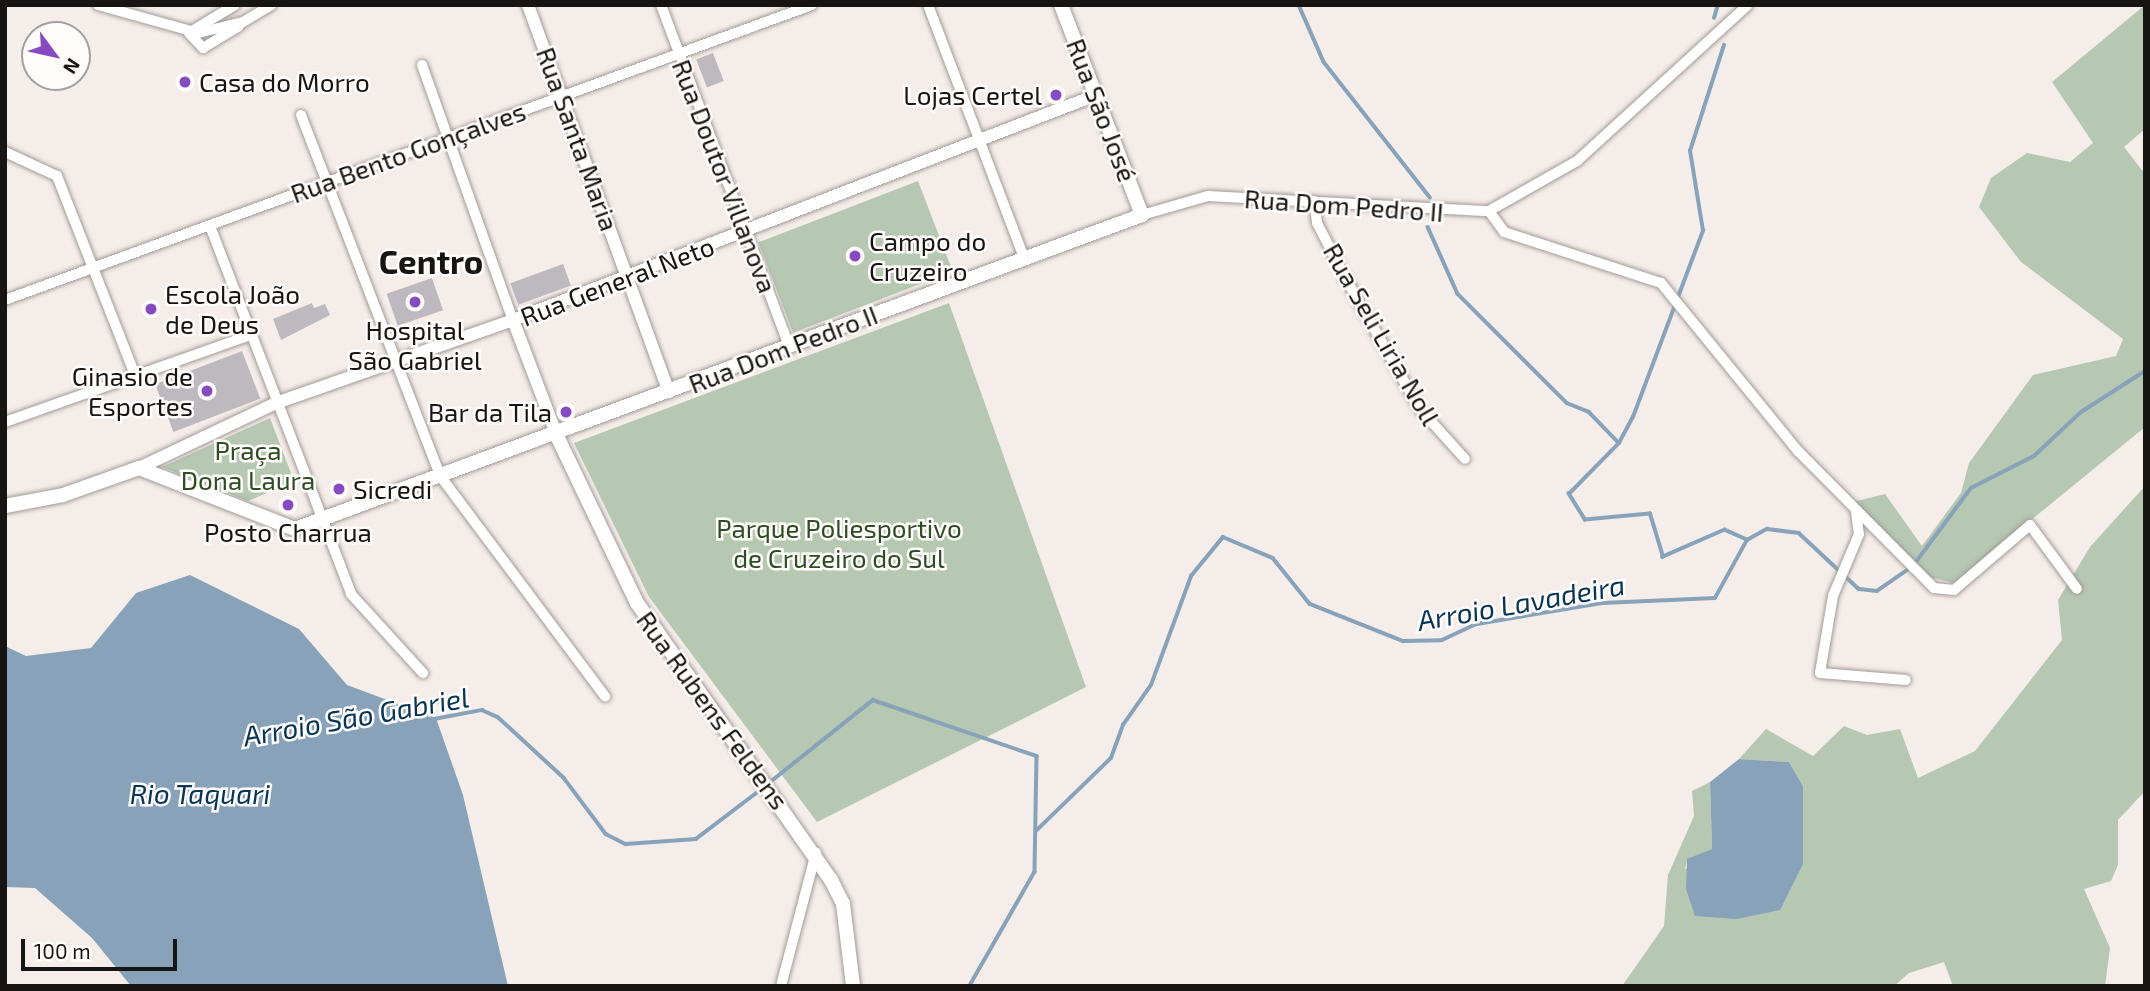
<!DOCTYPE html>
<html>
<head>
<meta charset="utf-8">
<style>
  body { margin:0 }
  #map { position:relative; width:2150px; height:991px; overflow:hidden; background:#f5edea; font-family:"Exo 2",sans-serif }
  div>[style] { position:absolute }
  .green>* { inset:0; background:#b6c7b2; transform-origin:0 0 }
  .water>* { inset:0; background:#88a3b9 }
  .stream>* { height:3.5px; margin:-1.75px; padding:0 1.75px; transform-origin:1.75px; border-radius:1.75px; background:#88a3b9 }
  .building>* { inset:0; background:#beb9bf; transform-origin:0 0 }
  .roads { filter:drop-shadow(0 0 2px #a29b99) drop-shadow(0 0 2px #a29b99) }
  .minor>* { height:10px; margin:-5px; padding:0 5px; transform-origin:5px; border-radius:5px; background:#fff }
  .tertiary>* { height:12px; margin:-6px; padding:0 6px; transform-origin:6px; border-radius:6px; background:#fff }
  .secondary>* { height:14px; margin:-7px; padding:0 7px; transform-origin:7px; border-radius:7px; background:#fff }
  .dots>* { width:19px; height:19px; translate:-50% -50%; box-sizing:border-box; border:4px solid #fffcfb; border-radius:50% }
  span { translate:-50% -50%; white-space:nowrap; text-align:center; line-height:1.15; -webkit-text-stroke:5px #fffcfb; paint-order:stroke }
  .poi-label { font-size:26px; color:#171414 }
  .left { translate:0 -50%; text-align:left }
  .right { translate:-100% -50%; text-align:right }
  .street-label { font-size:26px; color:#171414 }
  .park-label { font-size:26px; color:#2d4d25 }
  .water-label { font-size:28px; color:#053656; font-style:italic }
  .district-label { font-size:33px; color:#171414; font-weight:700 }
  .frame { position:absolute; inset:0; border:7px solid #171414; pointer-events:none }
  .north { position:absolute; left:21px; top:21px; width:70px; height:70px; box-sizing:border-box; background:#fffcfb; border:2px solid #a29f9f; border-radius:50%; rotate:123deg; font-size:19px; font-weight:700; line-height:28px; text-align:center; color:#171414 }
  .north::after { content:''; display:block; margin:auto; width:24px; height:32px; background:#874bc1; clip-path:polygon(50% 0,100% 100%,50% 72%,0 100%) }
  .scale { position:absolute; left:21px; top:939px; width:156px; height:32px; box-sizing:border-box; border:4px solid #171414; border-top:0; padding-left:9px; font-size:21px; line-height:24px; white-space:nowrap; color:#171414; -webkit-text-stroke:5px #fffcfb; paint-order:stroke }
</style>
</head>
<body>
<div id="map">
  <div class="green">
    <i style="clip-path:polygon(2145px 5px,2145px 129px,2124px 147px,2145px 174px,2145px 427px,1954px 583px,1929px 577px,1853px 502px,1885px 494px,1922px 546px,1961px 493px,1969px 463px,2033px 375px,2116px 356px,2123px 339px,2021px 262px,1979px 207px,1991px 178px,2027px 153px,2070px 162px,2093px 143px,2052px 82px)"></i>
    <i style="left:918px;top:181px;width:97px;height:171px;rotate:69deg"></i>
    <i style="clip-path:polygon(949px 303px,1086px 687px,817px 822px,649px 597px,574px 443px)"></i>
    <i style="clip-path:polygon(270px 418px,294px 481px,248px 501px,162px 467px)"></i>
    <i style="clip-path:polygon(2145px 486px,2145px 791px,2118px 820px,2118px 865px,2111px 881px,2084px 889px,2110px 948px,2105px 986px,1953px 986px,1944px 962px,1909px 973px,1894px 986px,1622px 986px,1664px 926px,1668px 875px,1694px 816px,1692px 791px,1710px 782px,1712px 849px,1687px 860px,1685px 869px,1803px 864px,1803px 786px,1789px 762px,1739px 759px,1766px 729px,1813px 756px,1844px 726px,1867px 735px,1900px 729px,1918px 778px,1975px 751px,2062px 640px,2058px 600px,2090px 547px)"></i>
  </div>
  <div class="water">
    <i style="clip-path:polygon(190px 575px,299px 629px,347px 685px,436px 718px,463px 795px,508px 986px,131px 986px,92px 938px,35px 888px,5px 887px,5px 646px,26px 656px,91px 648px,136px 593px)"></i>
    <i style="clip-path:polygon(1739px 759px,1789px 762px,1803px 786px,1803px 864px,1780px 910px,1737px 919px,1695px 916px,1686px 889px,1687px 859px,1712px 849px,1710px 782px)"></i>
  </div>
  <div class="stream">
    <i style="left:1299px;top:5px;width:62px;rotate:66.3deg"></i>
    <i style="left:1324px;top:62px;width:172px;rotate:51.9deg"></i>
    <i style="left:1714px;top:18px;width:14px;rotate:-73deg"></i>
    <i style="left:1428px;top:227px;width:73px;rotate:65.9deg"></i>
    <i style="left:1458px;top:294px;width:154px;rotate:45deg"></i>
    <i style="left:1567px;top:403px;width:24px;rotate:22deg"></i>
    <i style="left:1589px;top:412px;width:43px;rotate:45.9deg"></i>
    <i style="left:1747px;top:540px;width:23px;rotate:-29deg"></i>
    <i style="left:1767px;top:529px;width:32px;rotate:7deg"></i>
    <i style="left:1799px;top:533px;width:82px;rotate:43deg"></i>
    <i style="left:1859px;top:589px;width:18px;rotate:6deg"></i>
    <i style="left:1877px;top:591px;width:44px;rotate:-34.8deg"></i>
    <i style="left:1913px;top:566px;width:97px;rotate:-53.4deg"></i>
    <i style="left:1971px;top:488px;width:71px;rotate:-26.9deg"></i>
    <i style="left:2034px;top:456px;width:64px;rotate:-43.1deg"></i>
    <i style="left:2081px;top:412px;width:76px;rotate:-32.6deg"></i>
    <i style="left:434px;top:719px;width:49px;rotate:-10.6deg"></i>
    <i style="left:482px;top:710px;width:17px;rotate:24deg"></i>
    <i style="left:498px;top:717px;width:90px;rotate:42.7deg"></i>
    <i style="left:564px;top:778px;width:70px;rotate:53.1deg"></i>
    <i style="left:606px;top:834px;width:22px;rotate:27deg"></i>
    <i style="left:626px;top:844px;width:70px;rotate:-4.1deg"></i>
    <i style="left:696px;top:839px;width:84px;rotate:-37.3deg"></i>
    <i style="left:769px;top:783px;width:133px;rotate:-38.6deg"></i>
    <i style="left:873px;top:700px;width:173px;rotate:18.9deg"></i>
    <i style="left:1037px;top:756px;width:116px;rotate:91deg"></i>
    <i style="left:1035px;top:872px;width:131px;rotate:119.7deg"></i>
    <i style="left:1037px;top:830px;width:103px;rotate:-44.2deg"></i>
    <i style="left:1111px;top:758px;width:35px;rotate:-70deg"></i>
    <i style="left:1123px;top:725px;width:49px;rotate:-55deg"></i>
    <i style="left:1151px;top:685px;width:116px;rotate:-69.8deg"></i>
    <i style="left:1191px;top:576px;width:50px;rotate:-50.6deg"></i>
    <i style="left:1223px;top:537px;width:54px;rotate:22.8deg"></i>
    <i style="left:1273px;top:558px;width:59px;rotate:51.2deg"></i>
    <i style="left:1310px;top:604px;width:100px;rotate:21.7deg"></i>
    <i style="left:1403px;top:641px;width:39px;rotate:-1deg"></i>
    <i style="left:1442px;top:640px;width:38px;rotate:-25deg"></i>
    <i style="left:1477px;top:624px;width:128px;rotate:-9.5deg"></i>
    <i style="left:1603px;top:603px;width:112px;rotate:-2.6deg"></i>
    <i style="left:1715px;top:598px;width:66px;rotate:-61.1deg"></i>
    <i style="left:1747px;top:540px;width:24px;rotate:-156deg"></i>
    <i style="left:1725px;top:530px;width:68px;rotate:156.5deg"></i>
    <i style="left:1663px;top:557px;width:45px;rotate:-106.8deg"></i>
    <i style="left:1650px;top:514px;width:65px;rotate:174.7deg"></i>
    <i style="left:1585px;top:520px;width:31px;rotate:-122deg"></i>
    <i style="left:1569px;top:494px;width:71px;rotate:-45.6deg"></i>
    <i style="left:1619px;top:443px;width:30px;rotate:-62deg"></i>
    <i style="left:1633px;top:417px;width:199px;rotate:-69.4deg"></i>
    <i style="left:1703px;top:231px;width:81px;rotate:-99.2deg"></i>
    <i style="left:1690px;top:151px;width:111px;rotate:-72.2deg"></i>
  </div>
  <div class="building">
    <i style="left:713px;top:53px;width:30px;height:18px;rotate:69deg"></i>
    <i style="left:563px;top:264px;width:23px;height:56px;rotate:70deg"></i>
    <i style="left:432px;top:278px;width:34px;height:48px;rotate:71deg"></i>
    <i style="clip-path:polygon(312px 303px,314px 308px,325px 304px,330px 315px,281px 340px,273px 319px)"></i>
    <i style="left:242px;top:351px;width:51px;height:93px;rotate:69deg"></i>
  </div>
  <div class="roads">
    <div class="minor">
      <i style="left:98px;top:5px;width:104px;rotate:15.6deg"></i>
      <i style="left:198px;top:33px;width:46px;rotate:-13.7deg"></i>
      <i style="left:243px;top:22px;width:33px;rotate:-31deg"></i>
      <i style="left:661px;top:5px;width:364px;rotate:69.4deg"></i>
      <i style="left:928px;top:5px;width:271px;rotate:69.2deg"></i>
      <i style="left:192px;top:31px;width:50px;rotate:-31.2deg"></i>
      <i style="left:189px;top:33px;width:21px;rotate:47deg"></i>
      <i style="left:203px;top:48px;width:42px;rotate:-31.4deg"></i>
      <i style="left:422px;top:65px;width:271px;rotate:70.4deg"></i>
      <i style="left:301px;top:115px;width:388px;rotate:68.9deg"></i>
      <i style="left:441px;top:477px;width:274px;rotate:53.2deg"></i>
      <i style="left:5px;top:152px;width:57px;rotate:24.8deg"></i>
      <i style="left:57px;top:176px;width:214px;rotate:68.6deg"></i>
      <i style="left:1314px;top:201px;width:22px;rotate:82deg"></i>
      <i style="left:1317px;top:223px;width:63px;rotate:62.6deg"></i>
      <i style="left:1346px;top:279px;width:150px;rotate:60.4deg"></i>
      <i style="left:1420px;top:409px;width:67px;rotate:48deg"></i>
      <i style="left:1489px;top:211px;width:26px;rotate:54deg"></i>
      <i style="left:1504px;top:232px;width:165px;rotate:18deg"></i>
      <i style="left:1661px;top:283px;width:217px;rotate:50.8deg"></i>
      <i style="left:1798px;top:451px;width:193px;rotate:45.2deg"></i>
      <i style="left:1934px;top:588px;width:20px;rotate:6deg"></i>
      <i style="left:1954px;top:590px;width:100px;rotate:-40.5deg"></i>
      <i style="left:2030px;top:525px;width:79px;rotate:53.7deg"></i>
      <i style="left:1142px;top:215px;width:69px;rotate:-16.1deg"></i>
      <i style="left:1208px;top:196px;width:281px;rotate:3.1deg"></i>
      <i style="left:1489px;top:211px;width:101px;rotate:-29.6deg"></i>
      <i style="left:1577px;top:161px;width:231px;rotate:-42.4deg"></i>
      <i style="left:210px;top:226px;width:394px;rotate:69deg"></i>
      <i style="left:351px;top:594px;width:107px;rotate:47.7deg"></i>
      <i style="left:5px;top:300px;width:859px;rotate:-20.08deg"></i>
      <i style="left:5px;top:422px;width:261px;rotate:-19.5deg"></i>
      <i style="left:1856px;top:511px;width:23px;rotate:83deg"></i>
      <i style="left:1859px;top:534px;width:67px;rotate:112.8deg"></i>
      <i style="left:1833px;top:596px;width:78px;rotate:99.6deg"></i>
      <i style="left:1820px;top:673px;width:86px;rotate:4.7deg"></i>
      <i style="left:781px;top:986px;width:138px;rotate:-75.3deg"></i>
    </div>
    <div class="tertiary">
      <i style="left:528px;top:5px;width:412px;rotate:70deg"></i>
      <i style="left:513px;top:320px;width:124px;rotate:69.2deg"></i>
      <i style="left:139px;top:468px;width:152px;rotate:-25.4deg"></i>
      <i style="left:276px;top:403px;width:251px;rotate:-19.3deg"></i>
      <i style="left:513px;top:320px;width:625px;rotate:-21.1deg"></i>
    </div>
    <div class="secondary">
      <i style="left:557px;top:436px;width:185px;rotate:64.4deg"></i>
      <i style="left:637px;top:603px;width:338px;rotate:55deg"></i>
      <i style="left:831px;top:880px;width:27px;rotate:63deg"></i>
      <i style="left:843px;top:904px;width:83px;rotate:83deg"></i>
      <i style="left:5px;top:506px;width:59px;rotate:-10.7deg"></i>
      <i style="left:63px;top:495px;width:81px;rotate:-19.6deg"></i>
      <i style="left:139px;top:468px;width:168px;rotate:21.4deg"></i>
      <i style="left:295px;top:529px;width:903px;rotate:-20.34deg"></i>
      <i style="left:1142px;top:215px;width:225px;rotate:-111.1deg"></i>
    </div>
  </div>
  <div class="dots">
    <i style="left:185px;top:82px;background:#874bc1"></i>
    <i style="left:1056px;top:95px;background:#874bc1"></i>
    <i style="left:855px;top:256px;background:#874bc1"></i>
    <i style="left:415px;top:302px;background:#874bc1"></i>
    <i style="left:151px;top:309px;background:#874bc1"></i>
    <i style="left:207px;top:391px;background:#874bc1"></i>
    <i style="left:566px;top:412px;background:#874bc1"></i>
    <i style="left:339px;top:489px;background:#874bc1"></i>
    <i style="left:288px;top:505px;background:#874bc1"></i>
  </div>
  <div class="poi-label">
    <span class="left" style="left:199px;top:82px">Casa do Morro</span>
    <span class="right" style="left:1042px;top:95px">Lojas Certel</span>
    <span class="left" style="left:869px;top:256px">Campo do<br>Cruzeiro</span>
    <span class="left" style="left:165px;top:309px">Escola João<br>de Deus</span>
    <span style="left:415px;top:345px">Hospital<br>São Gabriel</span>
    <span class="right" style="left:193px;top:391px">Ginasio de<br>Esportes</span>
    <span class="right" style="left:552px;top:412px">Bar da Tila</span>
    <span class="left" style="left:353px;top:489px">Sicredi</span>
    <span style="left:288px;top:532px">Posto Charrua</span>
  </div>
  <div class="street-label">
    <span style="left:1102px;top:110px;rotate:69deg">Rua São José</span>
    <span style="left:578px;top:139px;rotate:70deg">Rua Santa Maria</span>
    <span style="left:408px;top:152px;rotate:-20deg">Rua Bento Gonçalves</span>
    <span style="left:725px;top:176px;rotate:69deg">Rua Doutor Villanova</span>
    <span style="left:1344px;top:205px;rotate:4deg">Rua Dom Pedro II</span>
    <span style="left:617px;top:281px;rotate:-21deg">Rua General Neto</span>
    <span style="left:1382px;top:334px;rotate:60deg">Rua Seli Liria Noll</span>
    <span style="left:783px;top:349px;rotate:-21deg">Rua Dom Pedro II</span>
    <span style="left:713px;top:710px;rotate:54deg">Rua Rubens Feldens</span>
  </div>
  <div class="park-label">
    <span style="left:248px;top:465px">Praça<br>Dona Laura</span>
    <span style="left:839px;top:543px">Parque Poliesportivo<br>de Cruzeiro do Sul</span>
  </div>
  <div class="water-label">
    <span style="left:1521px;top:602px;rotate:-10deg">Arroio Lavadeira</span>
    <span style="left:356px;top:716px;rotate:-10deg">Arroio São Gabriel</span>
    <span style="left:200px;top:793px">Rio Taquari</span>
  </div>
  <div class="district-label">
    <span style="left:431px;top:262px">Centro</span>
  </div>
  <div class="frame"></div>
  <div class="north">N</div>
  <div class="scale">100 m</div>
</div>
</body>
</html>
